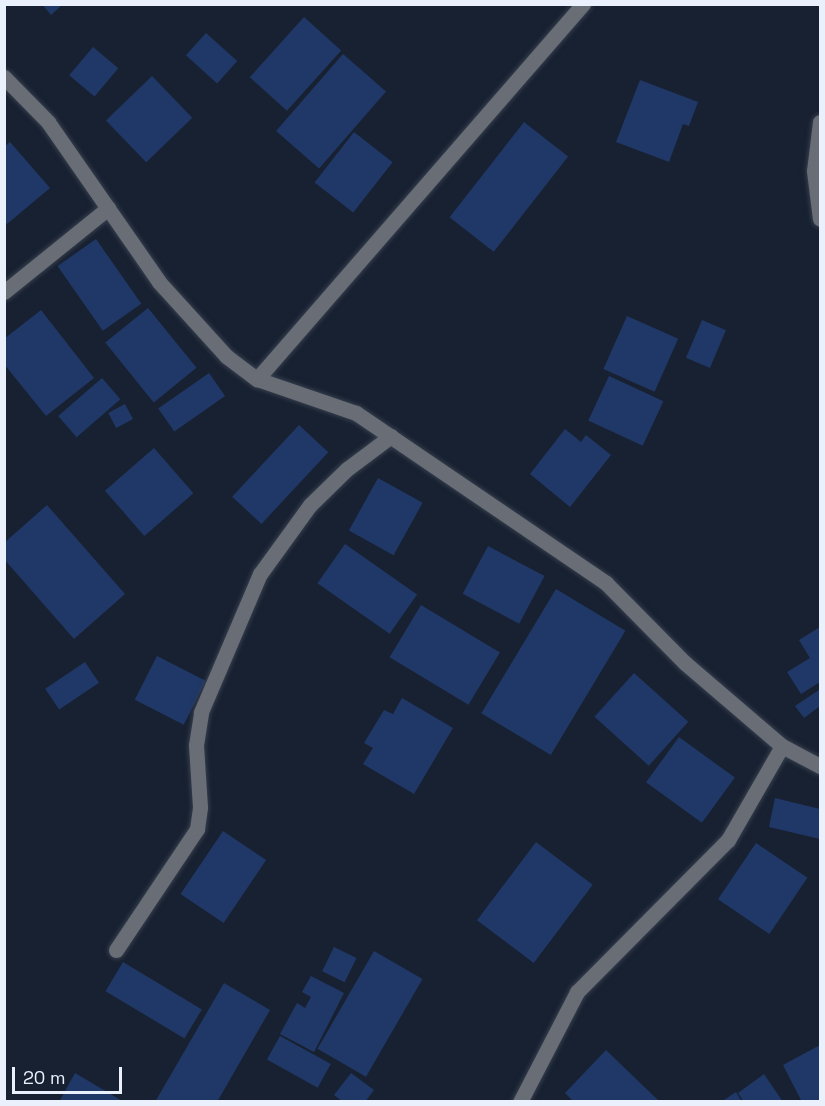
<!DOCTYPE html>
<html>
<head>
<meta charset="utf-8">
<style>
  body { margin:0 }
  #map { position:relative; width:825px; height:1106px; overflow:hidden; background:#182131; font-family:"Space Grotesk",sans-serif }
  div>[style] { position:absolute }
  .building>* { inset:0; background:#203867; transform-origin:0 0 }
  .roads { filter:drop-shadow(0 0 2px #353e4d) drop-shadow(0 0 2px #353e4d) }
  .minor>* { height:15px; margin:-7.5px; padding:0 7.5px; transform-origin:7.5px; border-radius:7.5px; background:#696d76 }
  span { translate:-50% -50%; white-space:nowrap; text-align:center; line-height:1.15; -webkit-text-stroke:6px #182131; paint-order:stroke }
  .frame { position:absolute; inset:0; border:6px solid #eaf1fc; pointer-events:none }
  .scale { position:absolute; left:12px; top:1067px; width:110px; height:27px; box-sizing:border-box; border:3px solid #eaf1fc; border-top:0; padding-left:8px; font-size:18px; line-height:21px; white-space:nowrap; color:#eaf1fc; -webkit-text-stroke:4px #182131; paint-order:stroke }
</style>
</head>
<body>
<div id="map">
  <div class="building">
    <i style="clip-path:polygon(42px 4px,63px 4px,51px 15px)"></i>
    <i style="left:304px;top:17px;width:50px;height:81px;rotate:42deg"></i>
    <i style="left:206px;top:33px;width:42px;height:30px;rotate:42deg"></i>
    <i style="left:93px;top:47px;width:33px;height:37px;rotate:40deg"></i>
    <i style="left:343px;top:54px;width:57px;height:102px;rotate:41deg"></i>
    <i style="left:152px;top:76px;width:58px;height:64px;rotate:46deg"></i>
    <i style="clip-path:polygon(640px 80px,698px 102px,689px 126px,683px 124px,669px 162px,616px 142px)"></i>
    <i style="left:524px;top:122px;width:56px;height:121px;rotate:38deg"></i>
    <i style="left:354px;top:132px;width:49px;height:64px;rotate:38deg"></i>
    <i style="clip-path:polygon(10px 142px,50px 188px,7px 224px,4px 221px,4px 147px)"></i>
    <i style="left:96px;top:239px;width:79px;height:47px;rotate:55deg"></i>
    <i style="left:148px;top:308px;width:77px;height:55px;rotate:51deg"></i>
    <i style="clip-path:polygon(41px 310px,94px 378px,46px 416px,4px 364px,4px 339px)"></i>
    <i style="left:627px;top:316px;width:56px;height:58px;rotate:24deg"></i>
    <i style="left:702px;top:320px;width:26px;height:41px;rotate:23deg"></i>
    <i style="left:209px;top:373px;width:28px;height:62px;rotate:55deg"></i>
    <i style="left:609px;top:376px;width:60px;height:49px;rotate:25deg"></i>
    <i style="left:102px;top:378px;width:28px;height:58px;rotate:49deg"></i>
    <i style="left:125px;top:404px;width:17px;height:19px;rotate:62deg"></i>
    <i style="left:299px;top:425px;width:40px;height:98px;rotate:43deg"></i>
    <i style="clip-path:polygon(565px 429px,581px 442px,586px 435px,611px 455px,570px 507px,530px 474px)"></i>
    <i style="left:154px;top:448px;width:60px;height:65px;rotate:49deg"></i>
    <i style="left:378px;top:478px;width:51px;height:60px;rotate:29deg"></i>
    <i style="clip-path:polygon(47px 505px,125px 594px,74px 639px,4px 559px,4px 543px)"></i>
    <i style="left:345px;top:544px;width:88px;height:48px;rotate:35deg"></i>
    <i style="left:488px;top:546px;width:64px;height:54px;rotate:28deg"></i>
    <i style="left:556px;top:589px;width:81px;height:145px;rotate:31deg"></i>
    <i style="left:421px;top:605px;width:92px;height:61px;rotate:31deg"></i>
    <i style="clip-path:polygon(820px 627px,820px 682px,801px 694px,787px 672px,810px 658px,799px 640px)"></i>
    <i style="left:157px;top:656px;width:55px;height:49px;rotate:27deg"></i>
    <i style="left:85px;top:662px;width:25px;height:48px;rotate:56deg"></i>
    <i style="left:634px;top:673px;width:73px;height:59px;rotate:42deg"></i>
    <i style="clip-path:polygon(819px 690px,820px 706px,804px 718px,795px 706px)"></i>
    <i style="clip-path:polygon(402px 698px,453px 728px,414px 794px,363px 764px,373px 748px,364px 743px,384px 710px,393px 714px)"></i>
    <i style="left:679px;top:737px;width:69px;height:56px;rotate:36deg"></i>
    <i style="clip-path:polygon(775px 798px,820px 809px,820px 839px,769px 827px)"></i>
    <i style="left:223px;top:831px;width:52px;height:76px;rotate:34deg"></i>
    <i style="left:536px;top:842px;width:71px;height:98px;rotate:37deg"></i>
    <i style="left:756px;top:843px;width:62px;height:68px;rotate:34deg"></i>
    <i style="left:334px;top:947px;width:25px;height:27px;rotate:26deg"></i>
    <i style="left:374px;top:951px;width:56px;height:113px;rotate:30deg"></i>
    <i style="left:123px;top:962px;width:92px;height:34px;rotate:31deg"></i>
    <i style="clip-path:polygon(311px 976px,344px 993px,314px 1052px,280px 1034px,297px 1003px,305px 1008px,311px 997px,302px 992px)"></i>
    <i style="clip-path:polygon(224px 983px,270px 1010px,217px 1102px,155px 1102px)"></i>
    <i style="left:280px;top:1036px;width:58px;height:27px;rotate:29deg"></i>
    <i style="clip-path:polygon(820px 1045px,820px 1102px,802px 1102px,783px 1065px)"></i>
    <i style="clip-path:polygon(606px 1050px,660px 1102px,574px 1102px,565px 1093px)"></i>
    <i style="clip-path:polygon(75px 1073px,124px 1102px,59px 1102px)"></i>
    <i style="clip-path:polygon(351px 1073px,374px 1090px,365px 1102px,343px 1102px,334px 1095px)"></i>
    <i style="clip-path:polygon(764px 1074px,783px 1102px,744px 1102px,738px 1093px)"></i>
    <i style="clip-path:polygon(736px 1092px,742px 1102px,721px 1102px)"></i>
  </div>
  <div class="roads">
    <div class="minor">
      <i style="left:4px;top:77px;width:63px;rotate:45.6deg"></i>
      <i style="left:48px;top:122px;width:195px;rotate:55.2deg"></i>
      <i style="left:159px;top:282px;width:100px;rotate:47.8deg"></i>
      <i style="left:226px;top:356px;width:39px;rotate:37deg"></i>
      <i style="left:257px;top:379px;width:105px;rotate:19deg"></i>
      <i style="left:356px;top:413px;width:302px;rotate:34.2deg"></i>
      <i style="left:606px;top:583px;width:112px;rotate:45.4deg"></i>
      <i style="left:685px;top:663px;width:128px;rotate:40.6deg"></i>
      <i style="left:782px;top:746px;width:43px;rotate:27.8deg"></i>
      <i style="left:820px;top:122px;width:49px;rotate:97deg"></i>
      <i style="left:814px;top:171px;width:48px;rotate:82.9deg"></i>
      <i style="left:4px;top:292px;width:134px;rotate:-38.9deg"></i>
      <i style="left:257px;top:379px;width:497px;rotate:-49deg"></i>
      <i style="left:116px;top:950px;width:146px;rotate:-56.2deg"></i>
      <i style="left:197px;top:829px;width:22px;rotate:-82deg"></i>
      <i style="left:200px;top:807px;width:62px;rotate:-93.7deg"></i>
      <i style="left:196px;top:745px;width:33px;rotate:-81deg"></i>
      <i style="left:201px;top:712px;width:150px;rotate:-66.9deg"></i>
      <i style="left:260px;top:574px;width:85px;rotate:-54.1deg"></i>
      <i style="left:310px;top:505px;width:52px;rotate:-44.2deg"></i>
      <i style="left:347px;top:469px;width:55px;rotate:-36.9deg"></i>
      <i style="left:520px;top:1102px;width:124px;rotate:-62.6deg"></i>
      <i style="left:577px;top:992px;width:214px;rotate:-45.2deg"></i>
      <i style="left:728px;top:840px;width:108px;rotate:-60.1deg"></i>
    </div>
  </div>
  <div class="frame"></div>
  <div class="scale">20 m</div>
</div>
</body>
</html>
